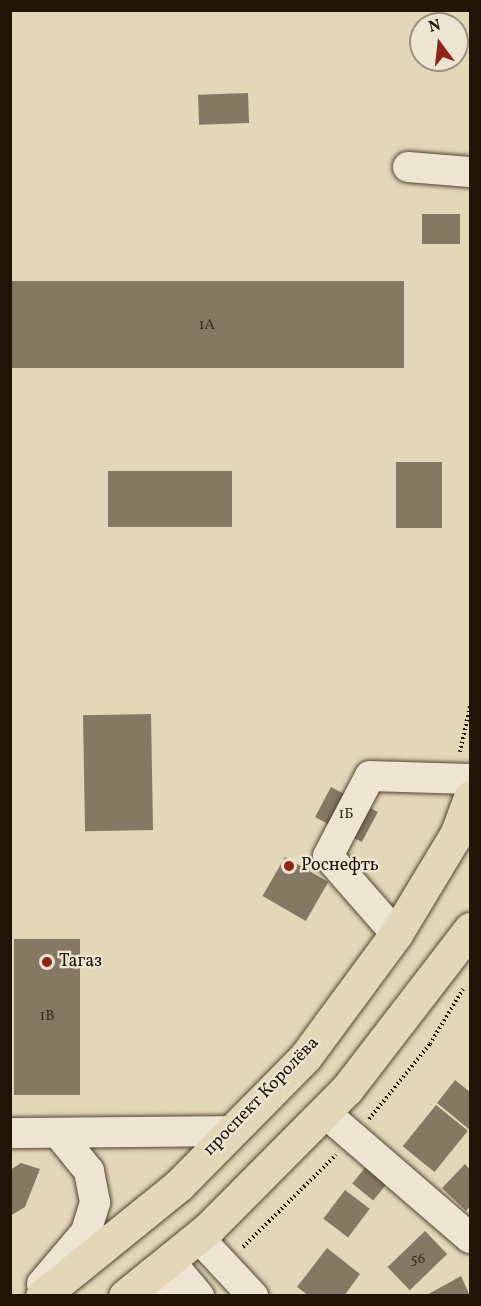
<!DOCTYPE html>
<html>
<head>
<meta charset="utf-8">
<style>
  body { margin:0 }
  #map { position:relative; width:481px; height:1306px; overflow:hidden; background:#e3d7b8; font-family:Vollkorn,serif }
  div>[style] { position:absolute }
  .building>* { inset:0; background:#867963; transform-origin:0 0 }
  .path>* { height:4px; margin-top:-2px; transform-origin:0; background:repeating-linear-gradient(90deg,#221406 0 1.5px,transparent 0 4.5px) }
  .roads { filter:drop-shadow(0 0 2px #524532) drop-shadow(0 0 2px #524532) }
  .minor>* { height:30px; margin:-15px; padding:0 15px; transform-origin:15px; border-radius:15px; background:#ede5d1 }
  .major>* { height:33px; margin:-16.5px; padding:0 16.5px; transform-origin:16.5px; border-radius:16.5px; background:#e3d7b8 }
  .dots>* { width:16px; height:16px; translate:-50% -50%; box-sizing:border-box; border:3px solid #ede5d1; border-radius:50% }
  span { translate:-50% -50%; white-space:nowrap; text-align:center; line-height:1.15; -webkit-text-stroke:4.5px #ede5d1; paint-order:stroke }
  .number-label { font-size:15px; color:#3b2d1d }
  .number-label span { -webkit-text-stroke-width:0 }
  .poi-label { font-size:18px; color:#221406 }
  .left { translate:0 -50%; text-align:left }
  .street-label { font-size:18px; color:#221406 }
  .frame { position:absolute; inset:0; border:12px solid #221406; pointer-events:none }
  .north { position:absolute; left:409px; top:12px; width:60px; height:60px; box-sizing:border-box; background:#ede5d1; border:2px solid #9c9180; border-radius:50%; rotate:345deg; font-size:16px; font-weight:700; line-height:24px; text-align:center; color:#221406 }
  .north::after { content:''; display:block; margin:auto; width:21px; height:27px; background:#8f2418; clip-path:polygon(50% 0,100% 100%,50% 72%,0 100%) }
</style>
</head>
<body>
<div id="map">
  <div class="building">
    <i style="left:248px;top:93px;width:30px;height:50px;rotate:88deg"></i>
    <i style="left:422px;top:214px;width:38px;height:30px"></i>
    <i style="left:404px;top:281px;width:87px;height:394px;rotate:90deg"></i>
    <i style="left:396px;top:462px;width:46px;height:66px"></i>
    <i style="left:232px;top:471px;width:56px;height:124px;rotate:90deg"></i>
    <i style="left:151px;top:714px;width:116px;height:68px;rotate:89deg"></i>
    <i style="left:331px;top:787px;width:53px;height:34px;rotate:28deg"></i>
    <i style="left:285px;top:857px;width:50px;height:45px;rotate:30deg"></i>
    <i style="left:14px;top:939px;width:66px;height:156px"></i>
    <i style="clip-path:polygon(455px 1080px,470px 1092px,470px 1130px,437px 1103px)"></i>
    <i style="left:436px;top:1105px;width:41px;height:53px;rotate:39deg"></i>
    <i style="clip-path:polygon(21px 1163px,40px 1169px,25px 1207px,10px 1216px,10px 1170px)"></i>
    <i style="left:368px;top:1164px;width:27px;height:25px;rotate:39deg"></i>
    <i style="clip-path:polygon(465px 1164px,470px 1170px,470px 1206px,466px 1211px,442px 1188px)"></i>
    <i style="left:345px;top:1190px;width:31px;height:36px;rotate:37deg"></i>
    <i style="left:425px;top:1231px;width:32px;height:52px;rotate:46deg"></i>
    <i style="clip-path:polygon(327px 1248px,360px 1274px,344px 1296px,309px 1296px,297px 1287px)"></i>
    <i style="clip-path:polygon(461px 1276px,470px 1296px,425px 1296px)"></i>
  </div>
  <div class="path">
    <i style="left:460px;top:752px;width:47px;rotate:-77.7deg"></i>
    <i style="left:369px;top:1119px;width:97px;rotate:-50.9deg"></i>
    <i style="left:430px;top:1044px;width:64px;rotate:-59deg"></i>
    <i style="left:243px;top:1247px;width:131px;rotate:-44.7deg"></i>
  </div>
  <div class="roads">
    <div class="minor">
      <i style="left:408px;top:167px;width:62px;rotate:4.6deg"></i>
      <i style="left:396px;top:934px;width:103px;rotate:-131.1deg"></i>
      <i style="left:328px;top:856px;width:90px;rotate:-62.3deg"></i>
      <i style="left:370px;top:776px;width:100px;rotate:1.7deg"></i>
      <i style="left:324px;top:1112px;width:193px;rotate:40.8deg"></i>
      <i style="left:10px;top:1133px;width:218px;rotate:-0.5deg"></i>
      <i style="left:198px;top:1237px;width:81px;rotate:47deg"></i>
      <i style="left:169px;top:1260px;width:47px;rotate:50.2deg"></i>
      <i style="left:151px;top:1274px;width:29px;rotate:49deg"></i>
      <i style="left:42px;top:1284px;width:68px;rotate:-49.8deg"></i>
      <i style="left:86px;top:1232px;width:31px;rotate:-73deg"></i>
      <i style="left:95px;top:1202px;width:32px;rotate:-101deg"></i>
      <i style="left:89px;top:1171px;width:49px;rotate:-129.2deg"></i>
    </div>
    <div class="major">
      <i style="left:42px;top:1296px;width:176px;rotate:-39deg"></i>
      <i style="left:179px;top:1185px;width:181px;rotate:-45.4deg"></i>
      <i style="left:306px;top:1056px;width:152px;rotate:-53.6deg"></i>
      <i style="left:396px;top:934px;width:118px;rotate:-58.9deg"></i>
      <i style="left:457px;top:833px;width:38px;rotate:-70deg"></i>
      <i style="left:125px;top:1296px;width:108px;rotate:-39deg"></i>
      <i style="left:209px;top:1228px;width:196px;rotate:-45.2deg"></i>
      <i style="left:347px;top:1089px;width:202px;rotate:-52.4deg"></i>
    </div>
  </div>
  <div class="dots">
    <i style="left:289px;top:866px;background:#8f2418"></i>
    <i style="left:47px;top:962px;background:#8f2418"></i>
  </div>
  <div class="number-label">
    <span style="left:207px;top:326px">1А</span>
    <span style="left:346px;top:815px">1Б</span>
    <span style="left:47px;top:1017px">1В</span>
    <span style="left:418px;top:1260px">56</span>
  </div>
  <div class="poi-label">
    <span class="left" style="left:301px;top:866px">Роснефть</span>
    <span class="left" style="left:59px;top:962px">Тагаз</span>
  </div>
  <div class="street-label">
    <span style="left:262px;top:1097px;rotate:-46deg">проспект Королёва</span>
  </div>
  <div class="frame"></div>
  <div class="north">N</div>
</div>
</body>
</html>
